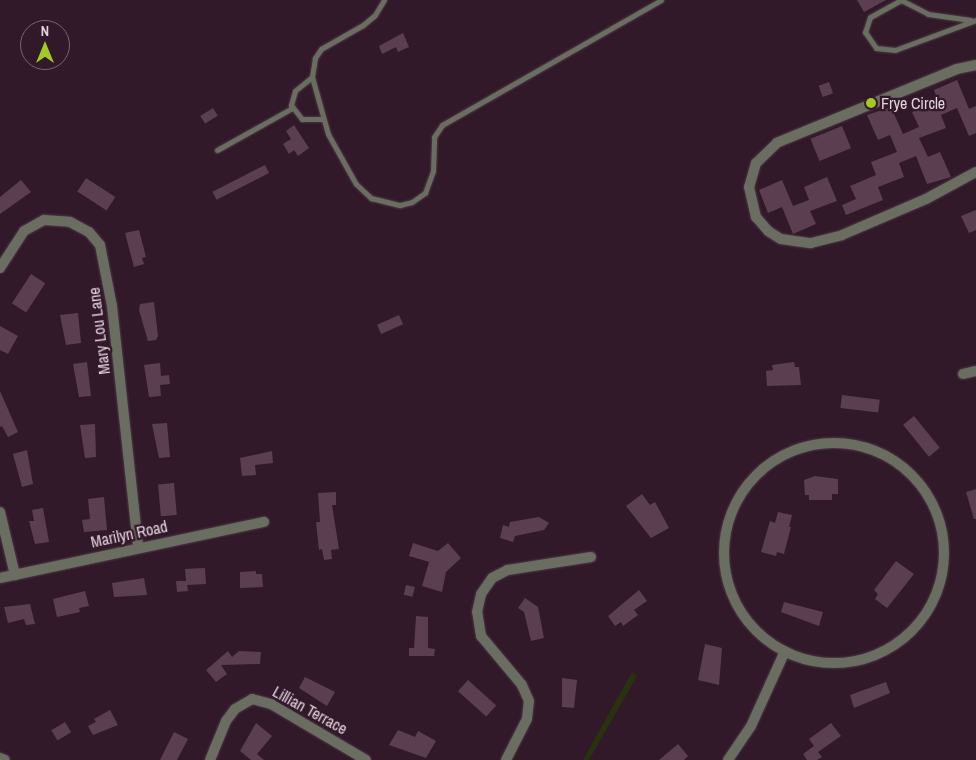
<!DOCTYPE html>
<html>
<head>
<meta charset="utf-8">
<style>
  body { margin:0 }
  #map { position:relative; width:976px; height:760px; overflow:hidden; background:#311929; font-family:"Archivo Narrow",sans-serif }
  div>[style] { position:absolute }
  .green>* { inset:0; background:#28320e }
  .building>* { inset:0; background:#5b3f51; transform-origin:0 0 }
  .roads { filter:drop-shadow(0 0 1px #4e3746) drop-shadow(0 0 1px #4e3746) }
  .service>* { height:5px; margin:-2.5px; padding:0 2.5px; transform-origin:2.5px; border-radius:2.5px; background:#696e60 }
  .minor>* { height:10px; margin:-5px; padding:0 5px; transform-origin:5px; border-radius:5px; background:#696e60 }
  .minor>.ring { margin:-5px; padding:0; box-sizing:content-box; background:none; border:10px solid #696e60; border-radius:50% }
  .dots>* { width:14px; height:14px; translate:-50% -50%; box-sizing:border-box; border:2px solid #311929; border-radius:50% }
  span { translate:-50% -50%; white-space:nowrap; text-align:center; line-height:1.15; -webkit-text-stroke:4.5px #311929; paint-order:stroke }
  .poi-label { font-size:16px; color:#e4d2dd }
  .left { translate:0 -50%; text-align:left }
  .street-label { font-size:16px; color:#e4d2dd }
  .north { position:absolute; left:20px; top:20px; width:50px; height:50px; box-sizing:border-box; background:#311929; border:1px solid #796371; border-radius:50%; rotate:0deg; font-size:14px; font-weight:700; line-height:20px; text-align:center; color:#e4d2dd }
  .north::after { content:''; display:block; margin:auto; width:18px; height:22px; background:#a3c927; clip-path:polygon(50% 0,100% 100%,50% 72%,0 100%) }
</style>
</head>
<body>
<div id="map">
  <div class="green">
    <i style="clip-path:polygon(632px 672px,637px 676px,589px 760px,583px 760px)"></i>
  </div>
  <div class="building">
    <i style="clip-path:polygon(857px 0,886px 0,864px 12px)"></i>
    <i style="clip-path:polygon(403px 33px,409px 47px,398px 52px,396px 47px,382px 54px,379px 46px)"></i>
    <i style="clip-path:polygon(957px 80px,969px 109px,976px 106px,976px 133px,969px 136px,957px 108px,941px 115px,946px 128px,919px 138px,928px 157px,940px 152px,951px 177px,927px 184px,916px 156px,899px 163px,904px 177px,878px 187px,883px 200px,846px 215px,842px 205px,856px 199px,850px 186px,876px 175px,871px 162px,897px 152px,890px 135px,878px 140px,867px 115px,891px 107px,903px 134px,919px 127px,912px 112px,939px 103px,934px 90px)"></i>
    <i style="left:829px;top:82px;width:12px;height:11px;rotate:70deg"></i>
    <i style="left:213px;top:108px;width:9px;height:15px;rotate:58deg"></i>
    <i style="clip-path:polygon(294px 125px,309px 148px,298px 156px,294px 150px,289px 154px,283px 144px,291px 139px,286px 131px)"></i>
    <i style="left:842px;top:126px;width:24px;height:34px;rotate:68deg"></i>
    <i style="left:265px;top:165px;width:9px;height:59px;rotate:63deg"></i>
    <i style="clip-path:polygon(827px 177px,837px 201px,810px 211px,816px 224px,793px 234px,782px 207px,768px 213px,759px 190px,782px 180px,793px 206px,809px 200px,804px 187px)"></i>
    <i style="left:86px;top:178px;width:35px;height:16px;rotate:33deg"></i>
    <i style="clip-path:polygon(21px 180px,31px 192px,0 214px,0 197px)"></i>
    <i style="clip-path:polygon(976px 210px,976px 230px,969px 233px,961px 216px)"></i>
    <i style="clip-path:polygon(139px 230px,146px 257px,142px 258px,144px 264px,134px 267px,125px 233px)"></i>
    <i style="left:31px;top:274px;width:17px;height:35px;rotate:33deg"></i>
    <i style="clip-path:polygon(154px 302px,158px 336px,156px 340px,148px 341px,139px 310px,140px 304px)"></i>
    <i style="clip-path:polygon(78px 313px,81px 343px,66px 345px,60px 315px)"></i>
    <i style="left:399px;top:315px;width:10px;height:24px;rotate:66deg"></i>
    <i style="clip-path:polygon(0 326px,18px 336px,8px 354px,0 350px)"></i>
    <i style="clip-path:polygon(87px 362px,91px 396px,79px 397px,73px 364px)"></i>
    <i style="clip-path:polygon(794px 362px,795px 367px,799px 367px,801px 385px,767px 386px,766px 371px,773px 370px,772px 365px)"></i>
    <i style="clip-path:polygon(160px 363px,161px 376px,169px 375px,170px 384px,160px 385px,161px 396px,149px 397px,144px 365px)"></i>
    <i style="clip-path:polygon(0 391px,18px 432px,8px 437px,2px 426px,0 427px)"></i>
    <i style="left:842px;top:395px;width:38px;height:13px;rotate:7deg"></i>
    <i style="left:914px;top:416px;width:41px;height:14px;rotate:51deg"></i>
    <i style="clip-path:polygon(167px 423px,170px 457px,159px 458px,152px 424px)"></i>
    <i style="clip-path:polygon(95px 424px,96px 457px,85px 458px,80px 425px)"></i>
    <i style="clip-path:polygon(27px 450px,33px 484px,22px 487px,13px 454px)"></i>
    <i style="clip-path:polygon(272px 451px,273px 463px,255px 465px,256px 475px,242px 476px,240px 458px)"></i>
    <i style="clip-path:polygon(815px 476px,838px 479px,838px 494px,832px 494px,832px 500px,809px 500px,809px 495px,805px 495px,804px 480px)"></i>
    <i style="left:174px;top:483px;width:32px;height:16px;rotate:85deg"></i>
    <i style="clip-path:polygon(976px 489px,976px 519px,974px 519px,966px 492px)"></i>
    <i style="clip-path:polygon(336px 492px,336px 505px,332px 505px,339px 549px,331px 550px,332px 559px,324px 560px,322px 549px,319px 550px,316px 522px,320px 522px,318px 493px)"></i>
    <i style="clip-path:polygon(642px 494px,650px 505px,655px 502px,669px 528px,651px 538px,626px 506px)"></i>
    <i style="clip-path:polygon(104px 497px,107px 530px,84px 532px,82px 520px,90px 519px,88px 499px)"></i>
    <i style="clip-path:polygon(43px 508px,49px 542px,35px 544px,29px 521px,34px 521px,32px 510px)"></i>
    <i style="clip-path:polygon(778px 512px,792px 515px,789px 527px,791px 527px,784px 554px,777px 552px,776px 556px,761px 552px,770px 521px,775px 523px)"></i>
    <i style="clip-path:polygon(539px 517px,549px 523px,544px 530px,515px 536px,513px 542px,500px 538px,503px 525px,509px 527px,510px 522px)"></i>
    <i style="clip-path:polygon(413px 543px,438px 551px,448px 543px,461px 558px,446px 572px,442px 592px,422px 586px,429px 562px,409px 556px)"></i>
    <i style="clip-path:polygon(896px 561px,914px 574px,887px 608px,875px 599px,878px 594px,874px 590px)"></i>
    <i style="clip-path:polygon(205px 568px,206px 584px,187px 585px,188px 591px,177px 592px,176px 581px,186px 581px,185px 569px)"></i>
    <i style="clip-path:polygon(256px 571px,256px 574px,262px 574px,263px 587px,240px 588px,240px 572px)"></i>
    <i style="clip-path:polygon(144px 578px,147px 595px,114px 597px,112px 583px)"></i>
    <i style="left:406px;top:585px;width:9px;height:10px;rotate:13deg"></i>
    <i style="clip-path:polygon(639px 590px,647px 601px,634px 610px,638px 615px,623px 626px,621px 622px,615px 626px,608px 616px)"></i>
    <i style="clip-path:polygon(85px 591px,89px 606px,79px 608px,80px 612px,57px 617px,53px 599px)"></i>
    <i style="clip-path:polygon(525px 598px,538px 607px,544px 638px,531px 641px,524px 612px,518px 608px)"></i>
    <i style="clip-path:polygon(784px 602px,823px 612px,819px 626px,781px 612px)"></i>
    <i style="clip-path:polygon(30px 604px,35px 624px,26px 625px,24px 619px,8px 623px,4px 607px)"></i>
    <i style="clip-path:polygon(416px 616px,428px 617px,428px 648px,435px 649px,434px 656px,409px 656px,409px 648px,414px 648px)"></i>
    <i style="clip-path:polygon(705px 644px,722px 648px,719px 685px,698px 680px)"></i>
    <i style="clip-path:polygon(228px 651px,232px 657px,239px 651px,261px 652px,260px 664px,221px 665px,227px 674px,216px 682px,206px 670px)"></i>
    <i style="clip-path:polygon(305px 677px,335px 692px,327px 706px,299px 688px)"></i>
    <i style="clip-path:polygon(562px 678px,577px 680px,574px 708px,562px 707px)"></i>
    <i style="left:468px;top:680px;width:38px;height:15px;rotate:42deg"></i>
    <i style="clip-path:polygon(886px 682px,890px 693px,854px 708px,850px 695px)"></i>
    <i style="clip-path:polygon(110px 710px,118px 725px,93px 735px,88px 726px,96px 722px,94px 719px)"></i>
    <i style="left:65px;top:722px;width:12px;height:16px;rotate:59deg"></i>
    <i style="clip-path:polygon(256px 723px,272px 736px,257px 754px,264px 760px,251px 760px,240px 751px)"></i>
    <i style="clip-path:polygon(831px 723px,841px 736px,818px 752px,822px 757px,817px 760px,807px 760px,803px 754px,814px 746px,809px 739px)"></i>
    <i style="clip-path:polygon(398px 730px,415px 737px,418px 731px,436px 741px,426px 758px,389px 745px)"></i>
    <i style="clip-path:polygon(174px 732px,188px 739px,177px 760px,160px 760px)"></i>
    <i style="clip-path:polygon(678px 744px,688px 756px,684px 760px,659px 760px)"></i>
  </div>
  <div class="roads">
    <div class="service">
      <i style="left:384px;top:0;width:17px;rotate:121deg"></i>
      <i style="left:375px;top:15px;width:16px;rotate:140deg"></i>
      <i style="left:363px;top:25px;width:48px;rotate:150.3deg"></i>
      <i style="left:321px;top:49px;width:11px;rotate:124deg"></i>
      <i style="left:315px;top:58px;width:19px;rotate:99deg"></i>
      <i style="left:312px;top:77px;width:59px;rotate:74.3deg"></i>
      <i style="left:328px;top:134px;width:57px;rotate:60.8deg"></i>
      <i style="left:356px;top:184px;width:21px;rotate:43deg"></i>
      <i style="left:371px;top:198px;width:30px;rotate:14deg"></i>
      <i style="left:400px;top:205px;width:12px;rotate:-14deg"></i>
      <i style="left:412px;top:202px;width:16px;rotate:-35deg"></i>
      <i style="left:425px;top:193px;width:23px;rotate:-70deg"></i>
      <i style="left:433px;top:171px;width:34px;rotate:-88deg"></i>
      <i style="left:434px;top:137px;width:14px;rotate:-56deg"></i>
      <i style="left:442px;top:125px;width:252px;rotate:-29.7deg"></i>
      <i style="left:901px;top:0;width:35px;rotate:151deg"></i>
      <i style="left:870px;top:17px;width:16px;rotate:108deg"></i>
      <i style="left:865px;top:32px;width:19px;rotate:55deg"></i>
      <i style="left:876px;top:48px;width:19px;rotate:6deg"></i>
      <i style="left:895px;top:50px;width:86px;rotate:-20.3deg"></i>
      <i style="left:901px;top:0;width:30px;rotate:27deg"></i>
      <i style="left:928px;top:14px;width:43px;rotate:7.9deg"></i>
      <i style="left:312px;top:77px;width:22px;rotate:141deg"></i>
      <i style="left:295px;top:91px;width:15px;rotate:106deg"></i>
      <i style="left:291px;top:105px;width:18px;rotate:52deg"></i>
      <i style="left:302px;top:119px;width:21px"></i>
      <i style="left:217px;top:150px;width:86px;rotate:-29.2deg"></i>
    </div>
    <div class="minor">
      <i style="left:976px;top:65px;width:19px;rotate:168deg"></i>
      <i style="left:957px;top:69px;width:195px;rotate:157.7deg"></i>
      <i style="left:777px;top:143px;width:29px;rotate:136deg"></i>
      <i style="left:756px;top:163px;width:25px;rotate:106deg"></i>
      <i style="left:749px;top:187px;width:31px;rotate:77deg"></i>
      <i style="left:756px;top:217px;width:18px;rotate:49deg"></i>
      <i style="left:768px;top:231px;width:15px;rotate:32deg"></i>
      <i style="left:781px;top:239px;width:30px;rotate:8deg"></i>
      <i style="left:811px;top:243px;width:32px;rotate:-14deg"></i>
      <i style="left:842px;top:235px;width:91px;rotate:-23.2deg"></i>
      <i style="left:926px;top:199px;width:57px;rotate:-28.4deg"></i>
      <i style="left:0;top:268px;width:44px;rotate:-57deg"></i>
      <i style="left:24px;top:231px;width:23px;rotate:-29deg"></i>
      <i style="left:44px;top:220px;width:26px;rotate:4deg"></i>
      <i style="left:70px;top:222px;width:21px;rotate:28deg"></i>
      <i style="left:89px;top:232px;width:17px;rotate:50deg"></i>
      <i style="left:100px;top:245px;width:62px;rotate:78.9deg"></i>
      <i style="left:112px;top:306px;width:242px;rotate:83.8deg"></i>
      <i style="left:963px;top:374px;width:13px;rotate:-13deg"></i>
      <i class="ring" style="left:724px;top:443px;width:210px;height:210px"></i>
      <i style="left:0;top:512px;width:65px;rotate:76.6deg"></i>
      <i style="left:0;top:578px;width:270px;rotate:-12deg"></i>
      <i style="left:0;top:758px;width:5px;rotate:22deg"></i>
      <i style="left:210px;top:760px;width:42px;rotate:-67.7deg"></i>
      <i style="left:226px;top:721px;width:15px;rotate:-53deg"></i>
      <i style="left:235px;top:709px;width:20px;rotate:-30deg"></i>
      <i style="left:252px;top:699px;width:20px;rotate:15deg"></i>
      <i style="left:271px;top:704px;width:110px;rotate:30.5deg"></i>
      <i style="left:506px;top:760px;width:46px;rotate:-62.9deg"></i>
      <i style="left:527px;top:719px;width:18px;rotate:-84deg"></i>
      <i style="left:529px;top:701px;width:17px;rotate:-114deg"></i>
      <i style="left:522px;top:685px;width:64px;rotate:-129.9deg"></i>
      <i style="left:481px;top:636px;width:24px;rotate:-99deg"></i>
      <i style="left:477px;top:612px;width:18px;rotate:-77deg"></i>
      <i style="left:481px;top:594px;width:19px;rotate:-55deg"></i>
      <i style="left:492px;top:578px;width:18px;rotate:-27deg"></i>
      <i style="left:508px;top:570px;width:84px;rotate:-8.9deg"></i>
      <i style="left:728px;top:760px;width:41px;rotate:-55.9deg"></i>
      <i style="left:751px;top:726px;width:82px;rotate:-65.6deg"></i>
    </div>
  </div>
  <div class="dots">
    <i style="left:871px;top:103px;background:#a3c927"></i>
  </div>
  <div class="poi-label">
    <span class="left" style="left:881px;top:103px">Frye Circle</span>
  </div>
  <div class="street-label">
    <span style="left:99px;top:331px;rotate:-97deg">Mary Lou Lane</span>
    <span style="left:129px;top:534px;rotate:-12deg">Marilyn Road</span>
    <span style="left:310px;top:710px;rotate:29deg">Lillian Terrace</span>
  </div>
  <div class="north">N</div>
</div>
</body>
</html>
